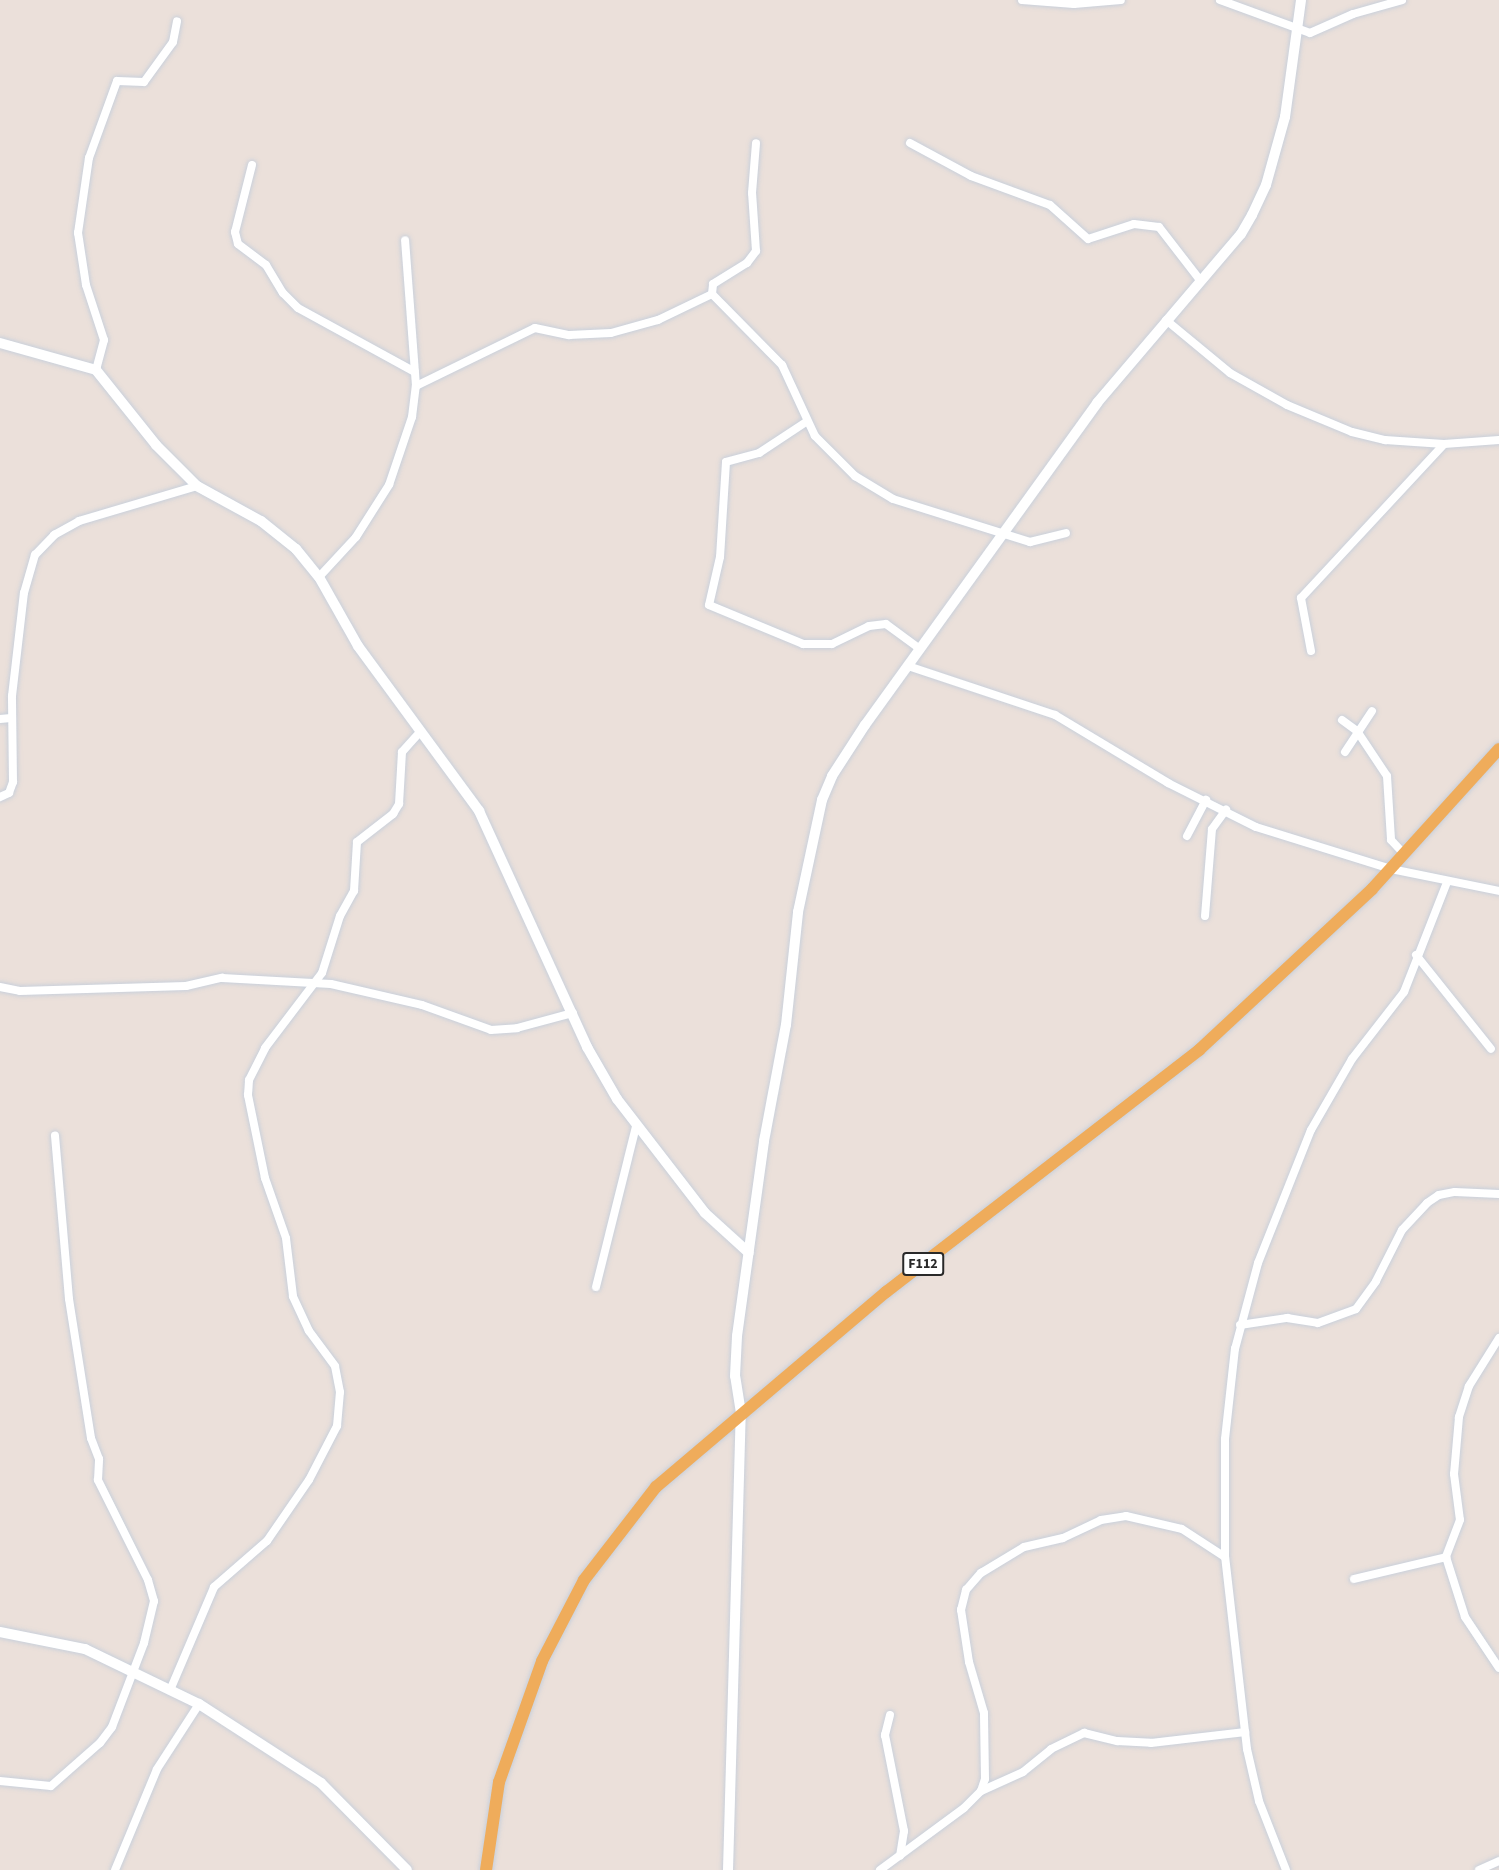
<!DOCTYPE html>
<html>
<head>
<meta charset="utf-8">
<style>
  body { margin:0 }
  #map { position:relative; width:1499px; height:1870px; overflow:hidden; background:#ebe0da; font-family:"Source Sans 3",sans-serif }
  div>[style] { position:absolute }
  .roads { filter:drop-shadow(0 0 2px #c9d0db) drop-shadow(0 0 2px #c9d0db) }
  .street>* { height:8px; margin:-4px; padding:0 4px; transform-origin:4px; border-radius:4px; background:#fff }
  .secondary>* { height:10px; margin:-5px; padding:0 5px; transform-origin:5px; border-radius:5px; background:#fff }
  .primary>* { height:12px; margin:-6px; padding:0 6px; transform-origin:6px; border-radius:6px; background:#efac5b }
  span { translate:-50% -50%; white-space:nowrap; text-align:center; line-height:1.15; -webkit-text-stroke:4.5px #fff; paint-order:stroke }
  .shield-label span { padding:2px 4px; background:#fff; border:2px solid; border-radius:4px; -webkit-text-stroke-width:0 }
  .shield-label { font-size:14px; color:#292929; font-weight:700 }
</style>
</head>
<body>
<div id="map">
  <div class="roads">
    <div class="street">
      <i style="left:1022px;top:0;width:52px;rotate:4.4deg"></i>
      <i style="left:1074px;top:4px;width:47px;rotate:-4.9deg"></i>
      <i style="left:1220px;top:0;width:96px;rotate:20.1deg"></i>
      <i style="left:1310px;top:33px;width:47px;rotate:-23.8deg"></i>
      <i style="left:1353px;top:14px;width:51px;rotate:-15.9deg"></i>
      <i style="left:910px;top:143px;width:69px;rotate:28.4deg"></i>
      <i style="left:971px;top:176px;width:84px;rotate:20.2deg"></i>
      <i style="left:1050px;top:205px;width:51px;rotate:41.8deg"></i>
      <i style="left:1088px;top:239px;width:48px;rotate:-18.1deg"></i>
      <i style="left:1134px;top:224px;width:25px;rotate:7deg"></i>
      <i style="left:1159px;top:227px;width:67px;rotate:52.3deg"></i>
      <i style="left:252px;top:165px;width:69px;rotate:104.2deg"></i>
      <i style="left:235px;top:232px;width:12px;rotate:76deg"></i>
      <i style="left:238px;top:244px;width:35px;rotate:37deg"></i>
      <i style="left:266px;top:265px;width:33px;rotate:59deg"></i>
      <i style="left:283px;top:293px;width:21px;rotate:45deg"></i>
      <i style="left:298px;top:308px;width:133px;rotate:28.7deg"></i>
      <i style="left:712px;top:294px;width:10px;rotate:-84deg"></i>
      <i style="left:713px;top:284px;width:40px;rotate:-32deg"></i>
      <i style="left:747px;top:263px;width:15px;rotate:-53deg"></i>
      <i style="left:756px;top:251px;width:58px;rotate:-93.9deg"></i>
      <i style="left:752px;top:193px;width:50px;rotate:-85.4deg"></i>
      <i style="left:1166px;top:320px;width:83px;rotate:39.6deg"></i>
      <i style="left:1230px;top:373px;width:65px;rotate:29.3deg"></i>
      <i style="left:1287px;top:405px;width:70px;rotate:22.6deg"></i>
      <i style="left:1352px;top:432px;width:34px;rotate:14deg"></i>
      <i style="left:1385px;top:440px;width:59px;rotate:3.9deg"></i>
      <i style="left:1444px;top:444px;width:55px;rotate:-4.2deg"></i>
      <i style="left:96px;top:370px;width:31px;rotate:-75deg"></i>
      <i style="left:104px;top:340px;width:58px;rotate:-108.1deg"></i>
      <i style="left:86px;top:285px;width:53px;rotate:-98.7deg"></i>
      <i style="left:78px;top:233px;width:76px;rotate:-81.7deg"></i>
      <i style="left:89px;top:158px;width:82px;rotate:-70deg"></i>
      <i style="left:117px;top:81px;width:27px;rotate:2deg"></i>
      <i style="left:144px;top:82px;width:49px;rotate:-54.1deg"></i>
      <i style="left:173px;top:42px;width:21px;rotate:-79deg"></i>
      <i style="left:416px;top:386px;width:132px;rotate:-26deg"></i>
      <i style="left:535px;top:328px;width:35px;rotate:12deg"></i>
      <i style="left:569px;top:335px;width:42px;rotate:-2.7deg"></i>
      <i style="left:611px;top:333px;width:49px;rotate:-15.5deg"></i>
      <i style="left:658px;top:320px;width:60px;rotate:-25.7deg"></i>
      <i style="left:712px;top:294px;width:100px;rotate:45.4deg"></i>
      <i style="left:782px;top:365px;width:78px;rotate:65.1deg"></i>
      <i style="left:815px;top:436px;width:57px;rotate:45deg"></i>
      <i style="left:855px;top:476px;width:44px;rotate:31.2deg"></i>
      <i style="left:893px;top:499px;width:144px;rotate:17.4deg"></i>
      <i style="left:1030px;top:542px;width:37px;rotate:-14deg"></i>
      <i style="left:806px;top:422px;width:56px;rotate:146.6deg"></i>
      <i style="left:759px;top:453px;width:34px;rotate:165deg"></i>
      <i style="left:726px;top:462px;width:95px;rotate:93.6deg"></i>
      <i style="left:720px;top:557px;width:49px;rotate:102.9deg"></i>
      <i style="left:709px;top:605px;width:102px;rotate:22.5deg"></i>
      <i style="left:803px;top:644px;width:29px"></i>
      <i style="left:832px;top:644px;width:41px;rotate:-25.9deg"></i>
      <i style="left:869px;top:626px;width:17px;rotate:-7deg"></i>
      <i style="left:886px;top:624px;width:42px;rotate:36.3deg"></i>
      <i style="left:319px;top:577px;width:54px;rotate:-47.2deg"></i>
      <i style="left:356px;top:537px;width:62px;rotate:-57.6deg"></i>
      <i style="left:389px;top:485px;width:72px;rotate:-71.3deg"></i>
      <i style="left:412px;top:417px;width:31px;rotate:-83deg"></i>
      <i style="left:416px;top:386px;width:146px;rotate:-94.3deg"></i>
      <i style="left:1311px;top:651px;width:54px;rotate:-100.7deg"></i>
      <i style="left:1301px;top:598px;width:210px;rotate:-47.1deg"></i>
      <i style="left:908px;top:666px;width:155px;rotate:18.4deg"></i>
      <i style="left:1055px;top:715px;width:132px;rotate:31deg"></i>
      <i style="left:1168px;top:783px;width:98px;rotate:26.6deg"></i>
      <i style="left:1256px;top:827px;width:141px;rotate:17.3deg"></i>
      <i style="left:1391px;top:869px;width:110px;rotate:11.5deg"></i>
      <i style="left:0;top:719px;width:11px;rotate:-5deg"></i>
      <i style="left:1342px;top:720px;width:19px;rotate:36deg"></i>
      <i style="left:1357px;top:731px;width:54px;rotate:56.3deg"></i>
      <i style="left:1387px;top:776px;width:64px;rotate:86.4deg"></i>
      <i style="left:1391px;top:840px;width:19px;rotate:47deg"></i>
      <i style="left:1345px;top:752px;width:49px;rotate:-56.6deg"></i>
      <i style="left:0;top:797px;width:10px;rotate:-24deg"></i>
      <i style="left:9px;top:793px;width:12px;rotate:-70deg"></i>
      <i style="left:13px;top:782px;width:86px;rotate:-90.7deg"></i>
      <i style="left:12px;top:696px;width:104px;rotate:-83.4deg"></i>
      <i style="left:24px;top:593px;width:40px;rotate:-74deg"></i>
      <i style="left:35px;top:555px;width:28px;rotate:-46deg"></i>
      <i style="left:54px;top:535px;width:29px;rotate:-29deg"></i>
      <i style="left:79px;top:521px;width:123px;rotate:-16.5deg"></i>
      <i style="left:1187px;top:836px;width:41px;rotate:-62.2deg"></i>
      <i style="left:1205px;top:916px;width:87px;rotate:-85.4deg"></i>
      <i style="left:1212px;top:829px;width:24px;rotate:-54deg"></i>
      <i style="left:1416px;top:955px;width:120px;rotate:51.4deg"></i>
      <i style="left:0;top:987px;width:20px;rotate:11deg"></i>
      <i style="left:20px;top:991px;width:166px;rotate:-1.7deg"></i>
      <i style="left:186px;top:986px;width:37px;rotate:-13deg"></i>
      <i style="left:222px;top:978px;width:109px;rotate:3.2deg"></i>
      <i style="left:331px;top:984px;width:93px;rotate:13deg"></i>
      <i style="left:422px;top:1005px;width:73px;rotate:19.9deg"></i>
      <i style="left:491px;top:1030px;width:26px;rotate:-4deg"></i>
      <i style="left:517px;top:1028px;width:58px;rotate:-15deg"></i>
      <i style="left:596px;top:1287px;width:165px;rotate:-76deg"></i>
      <i style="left:1240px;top:1325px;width:48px;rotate:-8.5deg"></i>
      <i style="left:1287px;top:1318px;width:31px;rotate:9deg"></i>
      <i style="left:1318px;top:1323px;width:40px;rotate:-20.2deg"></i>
      <i style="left:1356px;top:1309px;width:34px;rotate:-54deg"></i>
      <i style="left:1376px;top:1281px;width:57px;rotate:-63deg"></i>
      <i style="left:1402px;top:1230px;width:37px;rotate:-47deg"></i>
      <i style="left:1427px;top:1203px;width:14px;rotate:-34deg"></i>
      <i style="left:1439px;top:1195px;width:16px;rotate:-11deg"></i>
      <i style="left:1455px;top:1192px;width:44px;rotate:2.6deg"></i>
      <i style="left:1499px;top:1338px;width:57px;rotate:122deg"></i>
      <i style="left:1469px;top:1386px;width:33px;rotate:108deg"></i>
      <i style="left:1459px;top:1417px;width:57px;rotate:95deg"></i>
      <i style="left:1454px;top:1474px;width:46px;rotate:82.6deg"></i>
      <i style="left:1460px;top:1520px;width:40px;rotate:111deg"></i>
      <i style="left:1446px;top:1557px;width:63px;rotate:72.4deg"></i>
      <i style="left:1465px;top:1617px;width:61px;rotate:56.3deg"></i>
      <i style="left:1354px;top:1579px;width:95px;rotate:-13.4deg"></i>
      <i style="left:171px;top:1688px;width:110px;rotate:-66.9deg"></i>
      <i style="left:214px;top:1587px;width:70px;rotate:-41deg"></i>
      <i style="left:267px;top:1541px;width:74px;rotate:-55.5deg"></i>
      <i style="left:309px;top:1480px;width:61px;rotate:-62.6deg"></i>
      <i style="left:337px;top:1426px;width:34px;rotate:-85deg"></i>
      <i style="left:340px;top:1392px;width:26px;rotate:-101deg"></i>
      <i style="left:335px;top:1366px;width:44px;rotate:-126.6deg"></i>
      <i style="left:309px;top:1331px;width:38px;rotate:-115deg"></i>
      <i style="left:293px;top:1296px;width:58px;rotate:-96.9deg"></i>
      <i style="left:286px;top:1238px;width:64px;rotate:-109.3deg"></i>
      <i style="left:265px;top:1178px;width:85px;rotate:-101.6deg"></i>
      <i style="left:248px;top:1095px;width:15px;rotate:-86deg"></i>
      <i style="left:249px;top:1080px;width:36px;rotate:-63deg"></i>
      <i style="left:265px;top:1048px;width:94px;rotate:-52.8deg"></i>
      <i style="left:322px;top:973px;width:60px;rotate:-72.5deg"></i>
      <i style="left:340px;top:916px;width:29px;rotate:-61deg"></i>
      <i style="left:354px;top:891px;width:49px;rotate:-86.5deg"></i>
      <i style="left:357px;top:842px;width:46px;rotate:-37.9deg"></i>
      <i style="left:393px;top:814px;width:12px;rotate:-59deg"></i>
      <i style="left:399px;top:804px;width:52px;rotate:-86.7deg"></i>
      <i style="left:402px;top:752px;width:28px;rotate:-48deg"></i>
      <i style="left:890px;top:1715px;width:21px;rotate:104deg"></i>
      <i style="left:885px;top:1735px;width:98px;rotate:78.8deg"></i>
      <i style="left:904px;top:1831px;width:25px;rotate:99deg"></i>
      <i style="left:0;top:1781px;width:51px;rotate:5.6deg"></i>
      <i style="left:51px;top:1786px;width:65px;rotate:-41.3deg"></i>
      <i style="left:100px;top:1743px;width:20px;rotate:-53deg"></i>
      <i style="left:112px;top:1727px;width:90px;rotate:-69.1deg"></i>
      <i style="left:144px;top:1643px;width:43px;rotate:-76.6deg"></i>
      <i style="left:154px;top:1601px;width:22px;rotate:-106deg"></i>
      <i style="left:148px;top:1580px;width:112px;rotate:-116.6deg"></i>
      <i style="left:98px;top:1480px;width:21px;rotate:-87deg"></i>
      <i style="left:99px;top:1459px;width:22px;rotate:-111deg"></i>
      <i style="left:91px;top:1438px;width:141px;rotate:-99deg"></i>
      <i style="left:69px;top:1299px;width:164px;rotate:-94.9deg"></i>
      <i style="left:981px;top:1791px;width:46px;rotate:-24.3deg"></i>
      <i style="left:1023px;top:1772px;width:36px;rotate:-39deg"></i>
      <i style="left:1051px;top:1749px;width:37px;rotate:-26deg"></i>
      <i style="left:1084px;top:1733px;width:34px;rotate:14deg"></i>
      <i style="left:1117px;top:1741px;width:34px;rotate:3deg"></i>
      <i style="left:1151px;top:1743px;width:95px;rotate:-6.7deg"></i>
      <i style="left:115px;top:1870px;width:109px;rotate:-67.4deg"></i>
      <i style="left:157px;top:1769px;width:77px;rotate:-57.1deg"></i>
      <i style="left:880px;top:1870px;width:104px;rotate:-36.4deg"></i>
      <i style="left:964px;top:1808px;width:24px;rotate:-45deg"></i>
      <i style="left:981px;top:1791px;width:13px;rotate:-72deg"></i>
      <i style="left:985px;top:1779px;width:66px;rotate:-90.9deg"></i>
      <i style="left:984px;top:1713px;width:53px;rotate:-106.4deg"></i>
      <i style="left:969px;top:1662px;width:53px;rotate:-98.7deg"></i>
      <i style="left:961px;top:1610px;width:21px;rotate:-76deg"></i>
      <i style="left:966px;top:1590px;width:23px;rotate:-49deg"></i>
      <i style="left:981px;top:1573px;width:50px;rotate:-31.2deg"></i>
      <i style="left:1024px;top:1547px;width:40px;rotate:-13deg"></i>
      <i style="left:1063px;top:1538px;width:42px;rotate:-25.3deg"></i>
      <i style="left:1101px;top:1520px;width:25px;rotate:-9deg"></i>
      <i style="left:1126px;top:1516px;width:57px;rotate:13.1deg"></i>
      <i style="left:1182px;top:1529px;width:51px;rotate:33.1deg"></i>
      <i style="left:1286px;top:1870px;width:74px;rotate:-111.4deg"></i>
      <i style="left:1259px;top:1801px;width:53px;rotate:-103deg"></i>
      <i style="left:1247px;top:1749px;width:193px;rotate:-96.5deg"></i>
      <i style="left:1225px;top:1557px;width:118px;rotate:-90deg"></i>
      <i style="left:1225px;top:1439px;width:91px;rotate:-83.7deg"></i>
      <i style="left:1235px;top:1349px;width:89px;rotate:-75deg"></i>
      <i style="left:1258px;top:1263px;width:143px;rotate:-68.3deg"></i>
      <i style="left:1311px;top:1130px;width:82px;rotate:-60deg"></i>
      <i style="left:1352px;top:1059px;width:85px;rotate:-52.2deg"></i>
      <i style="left:1404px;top:992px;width:118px;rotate:-68.6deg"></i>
      <i style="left:1479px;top:1870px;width:22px;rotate:-24deg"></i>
    </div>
    <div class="secondary">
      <i style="left:0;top:343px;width:100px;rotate:15.7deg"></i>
      <i style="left:96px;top:370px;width:96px;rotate:51.3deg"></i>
      <i style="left:156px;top:445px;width:58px;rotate:45deg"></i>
      <i style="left:197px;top:486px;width:73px;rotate:28.7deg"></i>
      <i style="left:261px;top:521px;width:45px;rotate:38.7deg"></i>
      <i style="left:296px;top:549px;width:36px;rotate:51deg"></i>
      <i style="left:319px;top:577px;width:79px;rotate:60.5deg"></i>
      <i style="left:358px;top:646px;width:205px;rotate:53.7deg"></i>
      <i style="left:479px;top:811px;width:260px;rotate:65.4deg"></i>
      <i style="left:587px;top:1047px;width:60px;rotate:60deg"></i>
      <i style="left:617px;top:1099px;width:144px;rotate:52.3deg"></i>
      <i style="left:705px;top:1213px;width:59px;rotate:42.3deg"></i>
      <i style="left:0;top:1632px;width:87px;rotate:11.3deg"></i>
      <i style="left:85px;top:1649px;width:127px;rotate:25.8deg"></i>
      <i style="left:199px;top:1704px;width:145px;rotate:32.9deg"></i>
      <i style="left:321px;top:1783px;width:122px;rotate:45.3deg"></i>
      <i style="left:728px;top:1870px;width:457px;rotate:-88.4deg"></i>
      <i style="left:741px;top:1413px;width:37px;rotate:-99deg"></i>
      <i style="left:735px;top:1376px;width:40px;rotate:-87.1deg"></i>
      <i style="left:737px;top:1336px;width:197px;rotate:-82.1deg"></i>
      <i style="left:764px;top:1141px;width:118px;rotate:-79.3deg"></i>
      <i style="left:786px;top:1025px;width:114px;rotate:-83.9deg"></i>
      <i style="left:798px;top:912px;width:115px;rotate:-77.9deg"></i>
      <i style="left:822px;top:800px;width:26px;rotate:-67deg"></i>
      <i style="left:832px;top:776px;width:61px;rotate:-57.1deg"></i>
      <i style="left:865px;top:725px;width:397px;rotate:-54.2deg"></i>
      <i style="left:1097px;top:403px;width:222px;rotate:-49.6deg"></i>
      <i style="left:1241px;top:234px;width:22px;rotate:-60deg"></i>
      <i style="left:1252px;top:215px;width:33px;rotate:-65deg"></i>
      <i style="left:1266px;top:185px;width:71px;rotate:-74.4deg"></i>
      <i style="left:1285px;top:117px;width:118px;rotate:-82.2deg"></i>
    </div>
    <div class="primary">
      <i style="left:486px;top:1870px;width:89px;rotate:-81.6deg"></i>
      <i style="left:499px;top:1782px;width:128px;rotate:-70.4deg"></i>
      <i style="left:542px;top:1661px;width:91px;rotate:-62.6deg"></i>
      <i style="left:584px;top:1580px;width:118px;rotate:-52.3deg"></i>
      <i style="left:656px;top:1487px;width:302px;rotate:-40.3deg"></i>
      <i style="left:886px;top:1292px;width:396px;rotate:-37.7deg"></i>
      <i style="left:1199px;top:1050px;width:236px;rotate:-42.9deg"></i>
      <i style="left:1372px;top:889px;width:189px;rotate:-47.8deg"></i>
    </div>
  </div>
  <div class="shield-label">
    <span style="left:923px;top:1264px">F112</span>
  </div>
</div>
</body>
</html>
